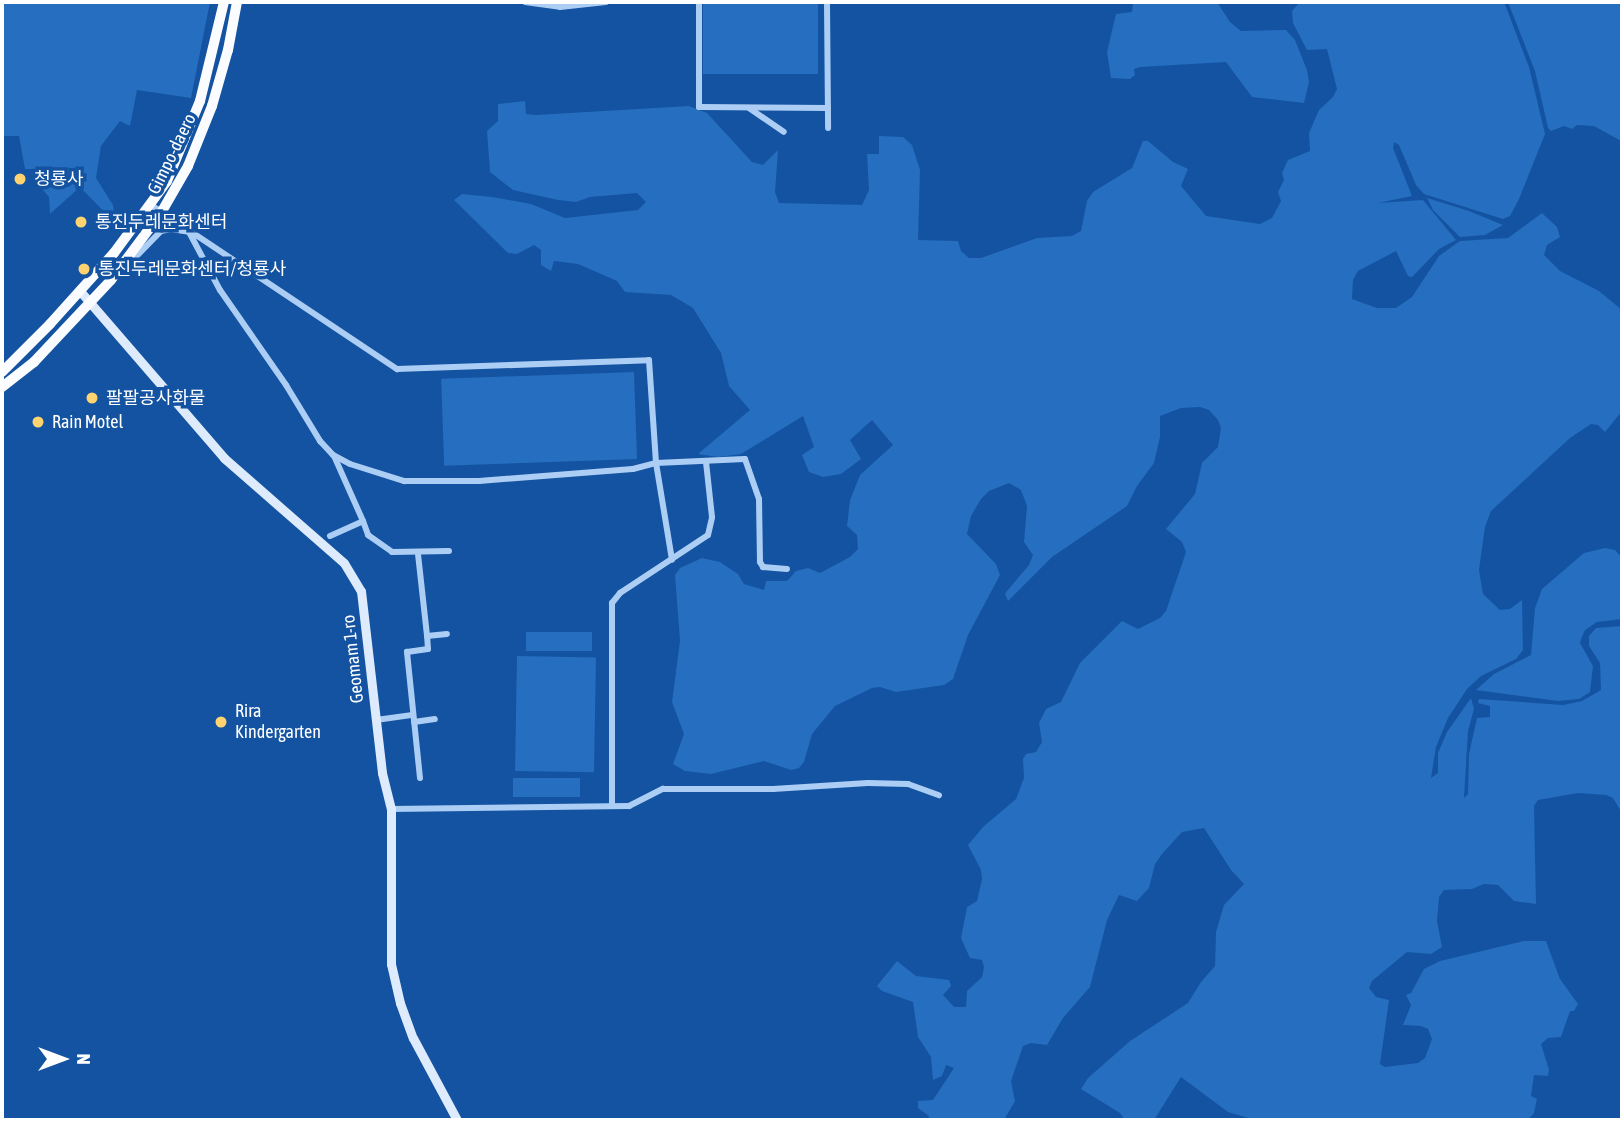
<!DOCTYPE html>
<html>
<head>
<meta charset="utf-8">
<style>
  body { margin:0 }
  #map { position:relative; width:1624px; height:1122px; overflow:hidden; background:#1353a1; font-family:"Asap Condensed","Noto Sans KR",sans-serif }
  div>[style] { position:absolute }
  .green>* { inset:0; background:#266ebf; transform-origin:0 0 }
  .street>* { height:6px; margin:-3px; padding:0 3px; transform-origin:3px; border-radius:3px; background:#accef5 }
  .secondary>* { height:9px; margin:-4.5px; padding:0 4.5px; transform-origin:4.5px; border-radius:4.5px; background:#ddebfd }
  .primary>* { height:10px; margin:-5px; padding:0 5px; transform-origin:5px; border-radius:5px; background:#fafcff }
  .dots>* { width:19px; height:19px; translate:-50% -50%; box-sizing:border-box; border:4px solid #1353a1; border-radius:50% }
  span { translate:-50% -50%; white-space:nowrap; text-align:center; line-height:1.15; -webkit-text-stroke:7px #1353a1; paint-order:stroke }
  .street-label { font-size:18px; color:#fff }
  .poi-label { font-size:18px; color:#fff }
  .left { translate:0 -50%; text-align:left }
  .frame { position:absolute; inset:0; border:4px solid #fff; pointer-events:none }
  .north { position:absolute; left:28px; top:1024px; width:70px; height:70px; -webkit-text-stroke:5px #1353a1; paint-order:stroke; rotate:90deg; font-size:19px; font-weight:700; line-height:28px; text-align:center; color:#fff }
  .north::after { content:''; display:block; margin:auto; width:24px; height:32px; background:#fff; clip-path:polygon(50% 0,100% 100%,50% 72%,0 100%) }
</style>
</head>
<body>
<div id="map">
  <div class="green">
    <i style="clip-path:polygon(2px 2px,210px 2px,191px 98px,137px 90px,130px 126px,120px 121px,101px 146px,96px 178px,113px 205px,115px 223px,80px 187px,50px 214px,49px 197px,42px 189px,36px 169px,25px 169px,19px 136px,4px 136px,2px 139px)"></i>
    <i style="left:703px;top:2px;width:115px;height:72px"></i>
    <i style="clip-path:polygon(1133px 2px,1217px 2px,1230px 22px,1241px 31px,1286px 30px,1295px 40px,1307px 70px,1309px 82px,1304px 103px,1252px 97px,1226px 62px,1140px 67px,1134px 69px,1135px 75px,1130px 79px,1111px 78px,1107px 52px,1116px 14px,1132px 12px)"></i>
    <i style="clip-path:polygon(1300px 2px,1504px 2px,1529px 67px,1545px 134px,1519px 199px,1510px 216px,1503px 219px,1424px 194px,1416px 185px,1399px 145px,1394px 142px,1393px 148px,1412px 196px,1378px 203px,1423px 200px,1456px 240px,1439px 249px,1412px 277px,1408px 276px,1396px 251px,1358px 271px,1353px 280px,1352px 299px,1377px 308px,1396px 308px,1412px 297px,1439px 256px,1460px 241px,1508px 238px,1542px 213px,1557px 227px,1560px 237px,1547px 245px,1544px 255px,1560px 271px,1599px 291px,1622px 310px,1622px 411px,1605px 432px,1598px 425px,1591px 424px,1570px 438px,1491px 511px,1485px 527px,1479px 570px,1483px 594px,1500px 610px,1510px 609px,1522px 600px,1523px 650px,1516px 659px,1481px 676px,1467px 689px,1448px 718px,1436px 747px,1431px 778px,1438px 773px,1438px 753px,1447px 732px,1471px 698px,1474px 709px,1468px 731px,1464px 798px,1468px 794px,1469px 754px,1477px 718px,1490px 717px,1490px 706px,1478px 703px,1479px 699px,1563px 705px,1582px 701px,1601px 690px,1600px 663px,1589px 646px,1589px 636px,1596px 628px,1622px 626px,1622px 813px,1613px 798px,1606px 795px,1578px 793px,1538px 800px,1534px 806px,1536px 904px,1514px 901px,1498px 885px,1484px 884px,1472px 889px,1444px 890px,1439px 897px,1437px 921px,1442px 947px,1431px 954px,1407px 952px,1372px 981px,1369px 988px,1376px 997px,1389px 1000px,1380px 1064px,1385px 1067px,1418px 1063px,1425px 1058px,1432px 1039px,1428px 1029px,1421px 1026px,1403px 1025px,1411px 1005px,1406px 995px,1411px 993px,1424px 969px,1440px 961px,1524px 941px,1546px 941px,1560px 979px,1578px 1004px,1574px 1011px,1570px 1011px,1561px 1037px,1548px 1038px,1541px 1044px,1549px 1070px,1548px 1076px,1534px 1075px,1531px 1096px,1537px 1099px,1534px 1113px,1528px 1120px,1255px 1120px,1228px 1112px,1181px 1077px,1154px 1120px,1125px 1120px,1120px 1113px,1081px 1089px,1088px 1078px,1130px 1041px,1188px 1003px,1201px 982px,1215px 966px,1216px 932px,1224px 905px,1244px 884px,1231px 870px,1204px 828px,1182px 832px,1162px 854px,1155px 864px,1149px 888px,1137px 901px,1119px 895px,1107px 920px,1090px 987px,1063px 1018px,1047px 1045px,1031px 1043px,1023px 1046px,1011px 1081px,1015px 1101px,1004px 1120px,928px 1120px,929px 1116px,918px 1108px,918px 1101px,933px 1100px,954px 1068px,946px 1065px,942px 1076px,933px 1080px,931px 1057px,918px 1037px,913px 1002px,882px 991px,877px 986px,897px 961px,916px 976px,949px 980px,951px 986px,943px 995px,954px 1007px,966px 1007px,967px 991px,982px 977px,984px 967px,982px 960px,970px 958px,961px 938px,967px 907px,977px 901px,982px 879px,981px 870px,968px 845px,983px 827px,1016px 799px,1024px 778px,1023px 759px,1026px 754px,1036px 752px,1042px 742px,1039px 723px,1046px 709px,1061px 702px,1080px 663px,1122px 621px,1138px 629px,1160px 618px,1166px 611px,1186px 552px,1182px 542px,1166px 529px,1195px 494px,1202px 463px,1218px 447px,1221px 428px,1218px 420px,1209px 410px,1200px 407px,1181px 408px,1160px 416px,1160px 437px,1154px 463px,1137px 486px,1127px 506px,1052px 557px,1008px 601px,1005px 594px,1007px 591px,1029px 565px,1033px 555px,1024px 542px,1027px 506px,1021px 490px,1009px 483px,989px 491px,981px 499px,971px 516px,967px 534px,996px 564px,1000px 575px,968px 635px,953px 679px,944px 685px,896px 692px,880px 687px,872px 688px,835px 706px,812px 734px,804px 762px,799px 768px,791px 770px,764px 761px,711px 774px,685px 771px,673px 764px,684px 734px,672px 702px,680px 641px,675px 575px,680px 568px,702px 558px,720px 562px,738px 574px,744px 584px,764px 590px,766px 581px,787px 581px,796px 571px,808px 568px,820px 573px,850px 557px,858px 549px,857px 535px,847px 526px,850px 500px,860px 475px,893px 445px,872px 420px,850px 440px,861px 459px,841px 474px,823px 477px,809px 472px,802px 455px,814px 447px,803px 416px,741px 454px,718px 457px,698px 454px,750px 410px,729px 386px,721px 353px,693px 308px,671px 295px,625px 292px,617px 281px,578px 264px,554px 261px,551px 271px,541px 265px,541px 250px,534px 245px,517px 254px,508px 253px,454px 200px,462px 194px,492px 197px,531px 204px,565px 218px,638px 210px,646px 202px,637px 193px,590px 197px,576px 202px,558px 200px,513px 190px,490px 172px,487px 131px,498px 121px,498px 104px,525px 101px,526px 114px,536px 115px,689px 106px,707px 113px,752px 162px,763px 165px,778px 150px,775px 192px,779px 203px,862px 205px,869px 190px,867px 154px,879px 154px,879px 136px,903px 137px,912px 145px,920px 170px,918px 240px,958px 241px,961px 251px,969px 258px,981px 258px,1037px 238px,1072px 236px,1081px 231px,1087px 201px,1093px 192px,1132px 168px,1143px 141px,1148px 141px,1173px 162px,1188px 169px,1181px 186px,1206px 216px,1260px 224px,1272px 218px,1281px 201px,1278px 192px,1284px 180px,1282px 173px,1288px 160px,1310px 151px,1309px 133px,1319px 110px,1333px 97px,1337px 89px,1327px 49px,1307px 50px,1293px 23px,1292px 11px)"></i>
    <i style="clip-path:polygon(1508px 2px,1622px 2px,1621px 141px,1594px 126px,1577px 125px,1572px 129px,1564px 126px,1551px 131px,1548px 128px,1535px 71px)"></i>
    <i style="clip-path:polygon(1427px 198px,1469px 211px,1503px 225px,1485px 235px,1460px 237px,1433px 210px)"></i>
    <i style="left:634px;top:372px;width:87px;height:193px;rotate:88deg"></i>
    <i style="clip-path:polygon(1605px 548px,1615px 550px,1622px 558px,1622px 619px,1597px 622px,1585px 630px,1581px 639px,1580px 643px,1593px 666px,1590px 692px,1579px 699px,1558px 701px,1476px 690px,1494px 674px,1531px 655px,1535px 608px,1542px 589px,1584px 553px)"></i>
    <i style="left:592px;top:632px;width:19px;height:66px;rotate:90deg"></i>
    <i style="left:517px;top:656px;width:79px;height:115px;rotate:1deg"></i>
    <i style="left:513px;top:778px;width:67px;height:19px"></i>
  </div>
  <div class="street">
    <i style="left:525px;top:2px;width:35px;rotate:8deg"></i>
    <i style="left:560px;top:7px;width:46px;rotate:-6.2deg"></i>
    <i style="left:699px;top:2px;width:105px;rotate:90deg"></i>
    <i style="left:699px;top:107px;width:129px;rotate:0.4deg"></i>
    <i style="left:827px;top:2px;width:126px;rotate:89.5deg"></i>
    <i style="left:749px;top:108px;width:42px;rotate:34.4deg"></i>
    <i style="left:151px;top:205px;width:296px;rotate:33.7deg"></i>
    <i style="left:397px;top:369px;width:252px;rotate:-2deg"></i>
    <i style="left:649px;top:360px;width:103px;rotate:86.1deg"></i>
    <i style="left:656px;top:463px;width:98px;rotate:80.6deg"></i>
    <i style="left:126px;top:267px;width:50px;rotate:-45.8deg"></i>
    <i style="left:161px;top:231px;width:10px;rotate:-11deg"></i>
    <i style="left:171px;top:229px;width:18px;rotate:9deg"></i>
    <i style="left:189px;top:232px;width:66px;rotate:61.9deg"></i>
    <i style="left:220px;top:290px;width:116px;rotate:55.2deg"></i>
    <i style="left:286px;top:385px;width:66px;rotate:58.7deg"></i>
    <i style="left:320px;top:441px;width:19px;rotate:47deg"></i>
    <i style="left:333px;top:455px;width:19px;rotate:28deg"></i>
    <i style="left:350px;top:464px;width:57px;rotate:17.5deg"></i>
    <i style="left:404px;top:481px;width:75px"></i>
    <i style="left:479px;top:481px;width:154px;rotate:-4.5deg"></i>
    <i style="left:633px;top:469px;width:24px;rotate:-15deg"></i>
    <i style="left:656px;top:463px;width:89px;rotate:-2.6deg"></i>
    <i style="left:745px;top:459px;width:42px;rotate:70.7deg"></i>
    <i style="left:759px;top:499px;width:63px;rotate:89.1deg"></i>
    <i style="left:760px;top:562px;width:6px;rotate:59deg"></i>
    <i style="left:763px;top:567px;width:24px;rotate:5deg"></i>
    <i style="left:363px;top:521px;width:15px;rotate:70deg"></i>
    <i style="left:368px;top:535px;width:29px;rotate:35deg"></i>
    <i style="left:392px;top:552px;width:57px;rotate:-1deg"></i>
    <i style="left:330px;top:536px;width:36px;rotate:-24deg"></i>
    <i style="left:363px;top:521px;width:71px;rotate:-114deg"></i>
    <i style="left:418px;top:554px;width:82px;rotate:83.7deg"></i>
    <i style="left:427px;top:636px;width:20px;rotate:-6deg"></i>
    <i style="left:376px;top:720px;width:37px;rotate:-8deg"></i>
    <i style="left:414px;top:722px;width:21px;rotate:-8deg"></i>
    <i style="left:420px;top:778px;width:127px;rotate:-95.9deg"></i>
    <i style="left:407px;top:652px;width:21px;rotate:-8deg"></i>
    <i style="left:428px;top:649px;width:13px;rotate:-94deg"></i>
    <i style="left:612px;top:806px;width:203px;rotate:-90deg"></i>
    <i style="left:612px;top:603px;width:13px;rotate:-51deg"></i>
    <i style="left:620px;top:593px;width:105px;rotate:-33.4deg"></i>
    <i style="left:708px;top:535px;width:18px;rotate:-77deg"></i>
    <i style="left:712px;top:517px;width:55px;rotate:-96.2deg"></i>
    <i style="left:391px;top:809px;width:238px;rotate:-0.7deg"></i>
    <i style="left:629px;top:806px;width:38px;rotate:-27deg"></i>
    <i style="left:663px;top:789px;width:110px"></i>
    <i style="left:773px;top:789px;width:95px;rotate:-3.6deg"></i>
    <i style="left:868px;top:783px;width:40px;rotate:1.4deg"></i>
    <i style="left:908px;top:784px;width:33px;rotate:20deg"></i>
  </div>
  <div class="secondary">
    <i style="left:80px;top:291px;width:221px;rotate:49.2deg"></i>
    <i style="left:224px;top:458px;width:159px;rotate:41.2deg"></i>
    <i style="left:344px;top:563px;width:33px;rotate:59deg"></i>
    <i style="left:361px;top:591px;width:183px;rotate:83.4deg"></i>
    <i style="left:382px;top:773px;width:37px;rotate:76deg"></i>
    <i style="left:391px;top:809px;width:155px;rotate:90deg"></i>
    <i style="left:391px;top:964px;width:40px;rotate:77deg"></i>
    <i style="left:400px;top:1003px;width:37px;rotate:70deg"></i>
    <i style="left:413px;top:1038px;width:93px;rotate:61.8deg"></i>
  </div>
  <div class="primary">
    <i style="left:2px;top:372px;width:68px;rotate:-45deg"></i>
    <i style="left:50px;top:324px;width:96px;rotate:-48deg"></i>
    <i style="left:114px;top:253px;width:89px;rotate:-53.6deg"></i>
    <i style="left:167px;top:181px;width:87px;rotate:-67.6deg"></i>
    <i style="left:200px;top:101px;width:102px;rotate:-76.4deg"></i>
    <i style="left:2px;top:387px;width:41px;rotate:-38deg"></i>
    <i style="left:34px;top:362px;width:112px;rotate:-46.8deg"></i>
    <i style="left:111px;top:280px;width:84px;rotate:-53.3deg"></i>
    <i style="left:161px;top:213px;width:54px;rotate:-60.1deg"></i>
    <i style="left:188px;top:166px;width:65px;rotate:-68.2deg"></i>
    <i style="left:212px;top:106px;width:58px;rotate:-74.1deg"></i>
    <i style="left:228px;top:50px;width:49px;rotate:-79.4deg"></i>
  </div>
  <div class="dots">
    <i style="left:20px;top:179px;background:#ffd370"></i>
    <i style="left:81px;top:222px;background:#ffd370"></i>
    <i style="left:84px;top:269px;background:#ffd370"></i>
    <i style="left:92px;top:398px;background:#ffd370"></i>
    <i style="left:38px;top:422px;background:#ffd370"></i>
    <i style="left:221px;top:722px;background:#ffd370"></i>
  </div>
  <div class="street-label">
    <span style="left:172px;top:154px;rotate:-64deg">Gimpo-daero</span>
    <span style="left:353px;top:659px;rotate:-96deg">Geomam 1-ro</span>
  </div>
  <div class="poi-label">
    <span class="left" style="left:34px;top:179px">청룡사</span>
    <span class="left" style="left:95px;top:222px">통진두레문화센터</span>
    <span class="left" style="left:98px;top:269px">통진두레문화센터/청룡사</span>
    <span class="left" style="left:106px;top:398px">팔팔공사화물</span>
    <span class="left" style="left:52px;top:422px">Rain Motel</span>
    <span class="left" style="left:235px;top:722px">Rira<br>Kindergarten</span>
  </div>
  <div class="frame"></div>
  <div class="north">N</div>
</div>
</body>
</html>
